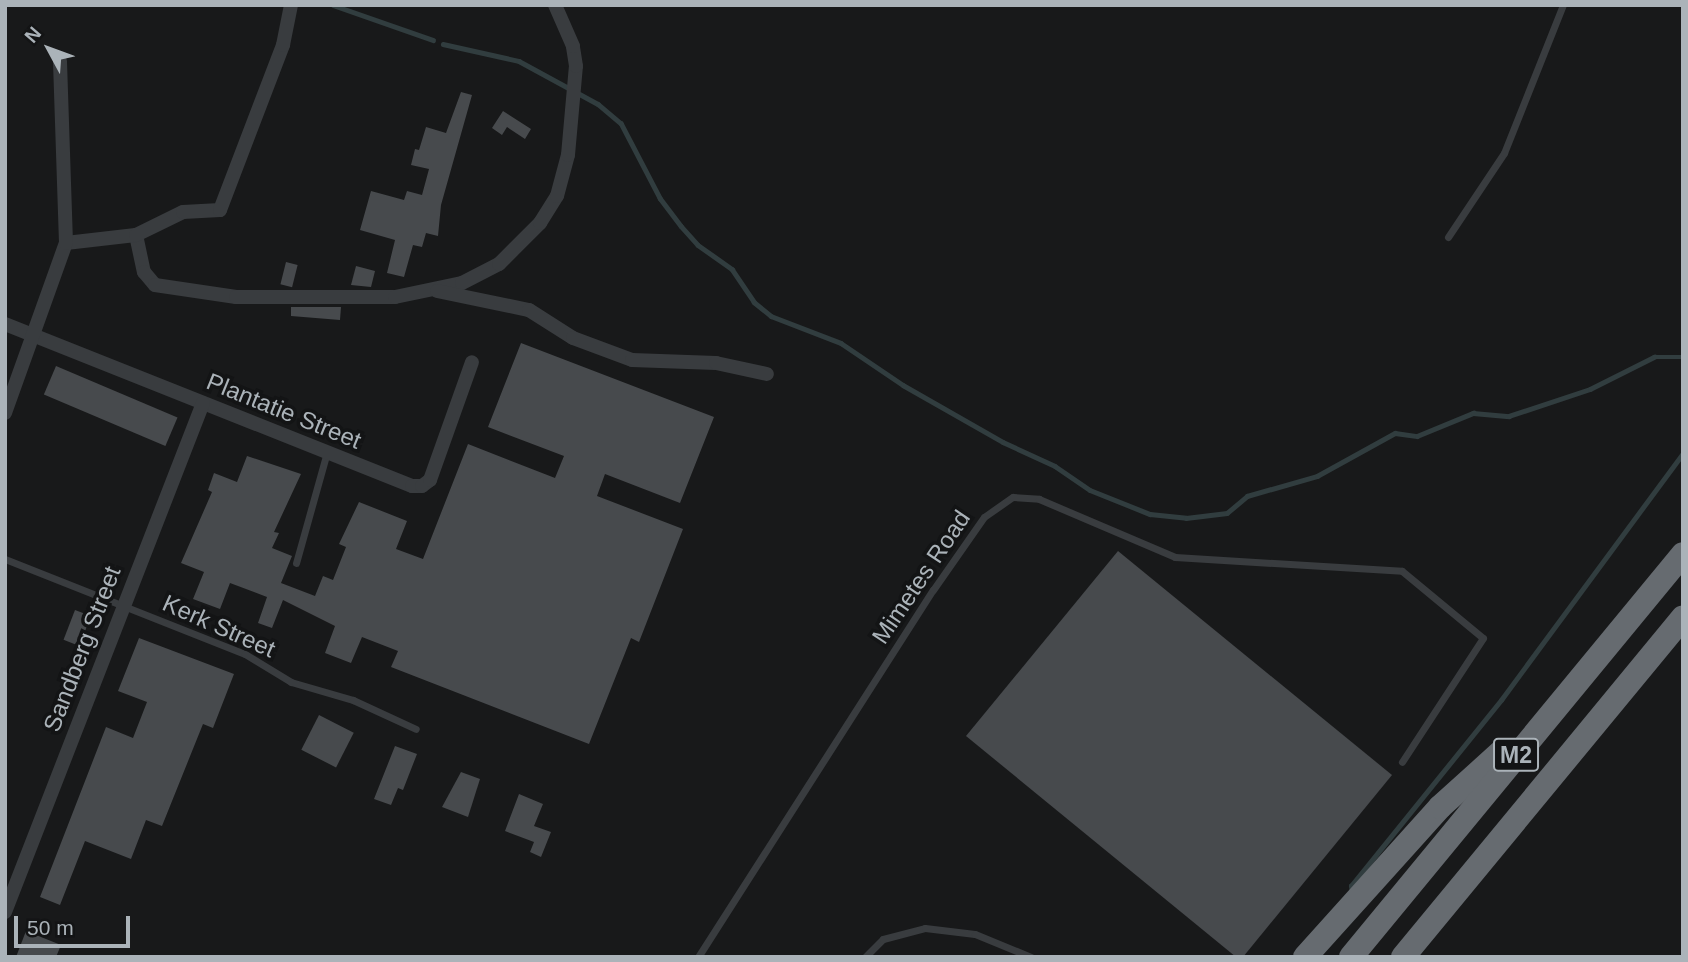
<!DOCTYPE html>
<html>
<head>
<meta charset="utf-8">
<style>
  body { margin:0 }
  #map { position:relative; width:1688px; height:962px; overflow:hidden; background:#18191a; font-family:Arial,sans-serif }
  div>[style] { position:absolute }
  .stream>* { height:4.5px; margin:-2.25px; padding:0 2.25px; transform-origin:2.25px; border-radius:2.25px; background:#313d3f }
  .building>* { inset:0; background:#474a4d; transform-origin:0 0 }
  .service>* { height:7px; margin:-3.5px; padding:0 3.5px; transform-origin:3.5px; border-radius:3.5px; background:#393c3f }
  .minor>* { height:14px; margin:-7px; padding:0 7px; transform-origin:7px; border-radius:7px; background:#393c3f }
  .motorway>* { height:24px; margin:-12px; padding:0 12px; transform-origin:12px; border-radius:12px; background:#666b70 }
  span { translate:-50% -50%; white-space:nowrap; text-align:center; line-height:1.15; -webkit-text-stroke:7px #131415; paint-order:stroke }
  .shield-label span { padding:2px 5px; background:#131415; border:2px solid; border-radius:5px; -webkit-text-stroke-width:0 }
  .shield-label { font-size:23px; color:#abb3b9; font-weight:700 }
  .street-label { font-size:24px; color:#abb3b9 }
  .frame { position:absolute; inset:0; border:7px solid #abb3b9; pointer-events:none }
  .north { position:absolute; left:14px; top:14px; width:70px; height:70px; -webkit-text-stroke:5px #131415; paint-order:stroke; rotate:311deg; font-size:19px; font-weight:700; line-height:28px; text-align:center; color:#abb3b9 }
  .north::after { content:''; display:block; margin:auto; width:24px; height:32px; background:#abb3b9; clip-path:polygon(50% 0,100% 100%,50% 72%,0 100%) }
  .scale { position:absolute; left:14px; top:916px; width:116px; height:32px; box-sizing:border-box; border:4px solid #abb3b9; border-top:0; padding-left:9px; font-size:21px; line-height:24px; white-space:nowrap; color:#abb3b9; -webkit-text-stroke:5px #131415; paint-order:stroke }
</style>
</head>
<body>
<div id="map">
  <div class="stream">
    <i style="left:333px;top:5px;width:106px;rotate:19.3deg"></i>
    <i style="left:443px;top:44px;width:78px;rotate:12.6deg"></i>
    <i style="left:519px;top:61px;width:90px;rotate:28.6deg"></i>
    <i style="left:598px;top:104px;width:30px;rotate:40deg"></i>
    <i style="left:621px;top:123px;width:85px;rotate:62.5deg"></i>
    <i style="left:660px;top:198px;width:35px;rotate:53deg"></i>
    <i style="left:681px;top:226px;width:25px;rotate:48deg"></i>
    <i style="left:698px;top:245px;width:42px;rotate:35.2deg"></i>
    <i style="left:732px;top:269px;width:40px;rotate:56deg"></i>
    <i style="left:754px;top:302px;width:22px;rotate:39deg"></i>
    <i style="left:771px;top:316px;width:75px;rotate:21.1deg"></i>
    <i style="left:841px;top:343px;width:75px;rotate:34.1deg"></i>
    <i style="left:903px;top:385px;width:115px;rotate:29.7deg"></i>
    <i style="left:1003px;top:442px;width:57px;rotate:24.8deg"></i>
    <i style="left:1055px;top:466px;width:42px;rotate:34.4deg"></i>
    <i style="left:1090px;top:490px;width:65px;rotate:21.8deg"></i>
    <i style="left:1150px;top:514px;width:36px;rotate:6deg"></i>
    <i style="left:1186px;top:518px;width:41px;rotate:-7deg"></i>
    <i style="left:1227px;top:513px;width:26px;rotate:-40deg"></i>
    <i style="left:1247px;top:496px;width:73px;rotate:-15.9deg"></i>
    <i style="left:1317px;top:476px;width:89px;rotate:-28.9deg"></i>
    <i style="left:1395px;top:433px;width:22px;rotate:8deg"></i>
    <i style="left:1417px;top:436px;width:61px;rotate:-22.3deg"></i>
    <i style="left:1473px;top:413px;width:36px;rotate:5deg"></i>
    <i style="left:1509px;top:416px;width:85px;rotate:-18.4deg"></i>
    <i style="left:1590px;top:389px;width:72px;rotate:-26.6deg"></i>
    <i style="left:1654px;top:357px;width:29px"></i>
    <i style="left:1352px;top:893px;width:7px;rotate:-98deg"></i>
    <i style="left:1351px;top:886px;width:239px;rotate:-51.1deg"></i>
    <i style="left:1501px;top:700px;width:307px;rotate:-53.6deg"></i>
  </div>
  <div class="building">
    <i style="clip-path:polygon(461px 92px,472px 95px,441px 205px,438px 236px,426px 233px,422px 247px,413px 245px,404px 277px,387px 273px,395px 240px,360px 230px,371px 191px,404px 200px,407px 191px,422px 195px,429px 169px,411px 165px,415px 149px,419px 150px,426px 127px,446px 133px)"></i>
    <i style="clip-path:polygon(503px 111px,531px 129px,525px 139px,507px 127px,502px 135px,492px 128px)"></i>
    <i style="left:286px;top:262px;width:12px;height:23px;rotate:14deg"></i>
    <i style="clip-path:polygon(356px 266px,375px 271px,371px 287px,351px 285px)"></i>
    <i style="clip-path:polygon(291px 307px,341px 307px,340px 320px,291px 316px)"></i>
    <i style="clip-path:polygon(521px 343px,714px 417px,680px 503px,605px 474px,597px 496px,683px 529px,639px 642px,631px 638px,589px 744px,391px 667px,398px 651px,362px 637px,351px 663px,325px 653px,335px 626px,283px 600px,272px 628px,258px 623px,267px 597px,230px 583px,220px 609px,193px 599px,204px 572px,181px 563px,212px 492px,208px 490px,214px 473px,237px 482px,247px 456px,301px 474px,274px 532px,279px 533px,272px 548px,292px 556px,281px 583px,315px 596px,323px 576px,333px 580px,346px 547px,339px 544px,359px 502px,407px 521px,396px 549px,423px 559px,468px 444px,555px 478px,564px 456px,488px 427px)"></i>
    <i style="left:56px;top:366px;width:132px;height:31px;rotate:23deg"></i>
    <i style="clip-path:polygon(1118px 551px,1392px 775px,1243px 957px,1236px 957px,966px 736px)"></i>
    <i style="left:75px;top:610px;width:17px;height:32px;rotate:21deg"></i>
    <i style="clip-path:polygon(139px 638px,234px 674px,213px 728px,203px 724px,162px 826px,146px 820px,131px 859px,85px 841px,60px 905px,40px 897px,106px 727px,133px 738px,147px 702px,118px 691px)"></i>
    <i style="left:319px;top:715px;width:39px;height:39px;rotate:27deg"></i>
    <i style="clip-path:polygon(395px 746px,417px 754px,403px 790px,398px 788px,391px 805px,374px 799px)"></i>
    <i style="clip-path:polygon(461px 772px,480px 779px,468px 817px,442px 807px)"></i>
    <i style="clip-path:polygon(519px 794px,543px 804px,534px 826px,551px 832px,541px 857px,530px 852px,534px 842px,505px 831px)"></i>
    <i style="clip-path:polygon(26px 931px,61px 945px,56px 957px,16px 957px)"></i>
  </div>
  <div class="service">
    <i style="left:1448px;top:237px;width:101px;rotate:-56.3deg"></i>
    <i style="left:1504px;top:153px;width:159px;rotate:-68.3deg"></i>
    <i style="left:5px;top:559px;width:258px;rotate:21.6deg"></i>
    <i style="left:245px;top:654px;width:54px;rotate:31.3deg"></i>
    <i style="left:291px;top:682px;width:65px;rotate:16.2deg"></i>
    <i style="left:353px;top:700px;width:69px;rotate:24.7deg"></i>
    <i style="left:296px;top:563px;width:115px;rotate:-74.4deg"></i>
    <i style="left:698px;top:957px;width:436px;rotate:-57.4deg"></i>
    <i style="left:933px;top:590px;width:89px;rotate:-55.1deg"></i>
    <i style="left:984px;top:517px;width:35px;rotate:-35deg"></i>
    <i style="left:1013px;top:497px;width:26px;rotate:4deg"></i>
    <i style="left:1039px;top:499px;width:148px;rotate:23.1deg"></i>
    <i style="left:1175px;top:557px;width:227px;rotate:3.5deg"></i>
    <i style="left:1402px;top:571px;width:105px;rotate:39.6deg"></i>
    <i style="left:1483px;top:638px;width:148px;rotate:123.2deg"></i>
    <i style="left:865px;top:957px;width:25px;rotate:-45deg"></i>
    <i style="left:883px;top:939px;width:43px;rotate:-14.7deg"></i>
    <i style="left:925px;top:928px;width:50px;rotate:6.8deg"></i>
    <i style="left:975px;top:934px;width:61px;rotate:22.3deg"></i>
  </div>
  <div class="minor">
    <i style="left:136px;top:235px;width:38px;rotate:78deg"></i>
    <i style="left:144px;top:272px;width:17px;rotate:50deg"></i>
    <i style="left:155px;top:285px;width:82px;rotate:8.4deg"></i>
    <i style="left:236px;top:297px;width:159px"></i>
    <i style="left:395px;top:297px;width:68px;rotate:-11.8deg"></i>
    <i style="left:462px;top:283px;width:42px;rotate:-27.2deg"></i>
    <i style="left:499px;top:264px;width:58px;rotate:-45deg"></i>
    <i style="left:540px;top:223px;width:32px;rotate:-58deg"></i>
    <i style="left:557px;top:196px;width:42px;rotate:-75deg"></i>
    <i style="left:568px;top:155px;width:89px;rotate:-84.9deg"></i>
    <i style="left:576px;top:66px;width:20px;rotate:-99deg"></i>
    <i style="left:573px;top:46px;width:45px;rotate:-113.7deg"></i>
    <i style="left:66px;top:243px;width:70px;rotate:-6.5deg"></i>
    <i style="left:136px;top:235px;width:52px;rotate:-26.1deg"></i>
    <i style="left:183px;top:212px;width:37px;rotate:-3deg"></i>
    <i style="left:220px;top:210px;width:177px;rotate:-69.1deg"></i>
    <i style="left:283px;top:45px;width:41px;rotate:-78.7deg"></i>
    <i style="left:437px;top:291px;width:94px;rotate:11.7deg"></i>
    <i style="left:529px;top:310px;width:52px;rotate:32.5deg"></i>
    <i style="left:573px;top:338px;width:63px;rotate:20.4deg"></i>
    <i style="left:632px;top:360px;width:84px;rotate:2deg"></i>
    <i style="left:716px;top:363px;width:52px;rotate:12.2deg"></i>
    <i style="left:5px;top:324px;width:438px;rotate:21.7deg"></i>
    <i style="left:412px;top:486px;width:10px"></i>
    <i style="left:422px;top:486px;width:10px;rotate:-37deg"></i>
    <i style="left:430px;top:480px;width:125px;rotate:-70.4deg"></i>
    <i style="left:5px;top:413px;width:181px;rotate:-70.3deg"></i>
    <i style="left:66px;top:243px;width:182px;rotate:-91.9deg"></i>
    <i style="left:5px;top:912px;width:546px;rotate:-68.74deg"></i>
  </div>
  <div class="motorway">
    <i style="left:1305px;top:957px;width:202px;rotate:-48deg"></i>
    <i style="left:1440px;top:807px;width:85px;rotate:-42.1deg"></i>
    <i style="left:1351px;top:957px;width:522px;rotate:-50.52deg"></i>
    <i style="left:1403px;top:957px;width:440px;rotate:-50.5deg"></i>
  </div>
  <div class="shield-label">
    <span style="left:1516px;top:755px">M2</span>
  </div>
  <div class="street-label">
    <span style="left:284px;top:411px;rotate:22deg">Plantatie Street</span>
    <span style="left:921px;top:577px;rotate:-56deg">Mimetes Road</span>
    <span style="left:219px;top:626px;rotate:24deg">Kerk Street</span>
    <span style="left:82px;top:649px;rotate:-69deg">Sandberg Street</span>
  </div>
  <div class="frame"></div>
  <div class="north">N</div>
  <div class="scale">50 m</div>
</div>
</body>
</html>
